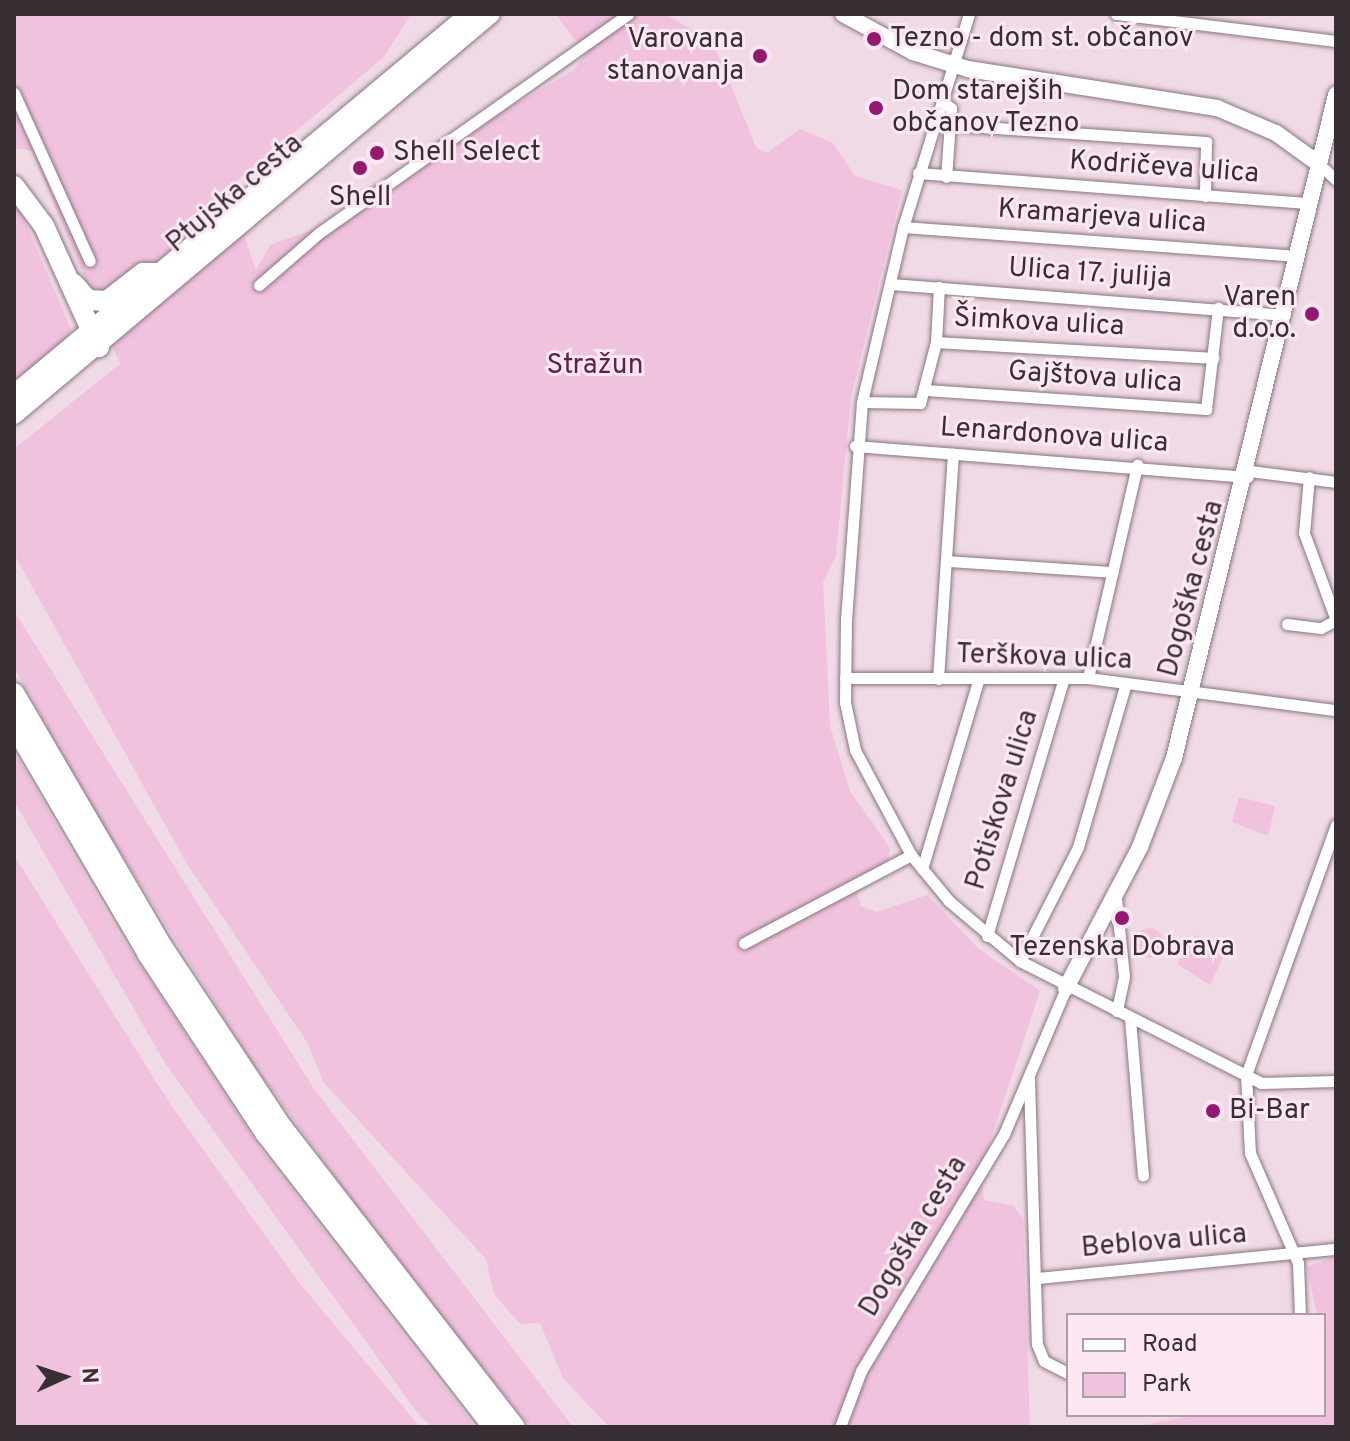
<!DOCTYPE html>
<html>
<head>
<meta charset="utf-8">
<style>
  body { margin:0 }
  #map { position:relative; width:1350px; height:1441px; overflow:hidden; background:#efdae6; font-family:Overpass,sans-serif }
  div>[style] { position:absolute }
  .green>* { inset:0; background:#f0c2dd }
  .round { border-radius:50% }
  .roads { filter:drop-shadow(0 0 2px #897681) drop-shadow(0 0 2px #897681) }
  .street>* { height:11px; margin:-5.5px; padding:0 5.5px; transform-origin:5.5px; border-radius:5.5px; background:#fff }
  .secondary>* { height:16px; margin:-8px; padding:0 8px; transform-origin:8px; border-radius:8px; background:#fff }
  .primary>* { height:18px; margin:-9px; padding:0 9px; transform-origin:9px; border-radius:9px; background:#fff }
  .highway>* { height:20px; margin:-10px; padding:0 10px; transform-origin:10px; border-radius:10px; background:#fff }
  .dots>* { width:22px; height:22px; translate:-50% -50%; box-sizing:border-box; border:4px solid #fce7f3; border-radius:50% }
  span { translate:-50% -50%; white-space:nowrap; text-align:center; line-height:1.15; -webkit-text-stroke:6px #fce7f3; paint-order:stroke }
  .poi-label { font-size:28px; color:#372f33 }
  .left { translate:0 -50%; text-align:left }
  .right { translate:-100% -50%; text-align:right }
  .street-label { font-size:28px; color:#372f33 }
  .park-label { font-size:28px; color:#61214c }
  .frame { position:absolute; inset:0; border:16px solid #372f33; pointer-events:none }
  .legend { position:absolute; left:1066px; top:1313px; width:260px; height:104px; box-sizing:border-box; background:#fce7f3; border:2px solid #ad9da6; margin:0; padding:10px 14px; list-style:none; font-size:24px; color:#372f33 }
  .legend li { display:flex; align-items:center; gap:16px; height:40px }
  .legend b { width:40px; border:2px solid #ad9da6 }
  .north { position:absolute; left:24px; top:1337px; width:80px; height:80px; -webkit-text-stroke:6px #fce7f3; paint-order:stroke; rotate:87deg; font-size:22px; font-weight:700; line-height:32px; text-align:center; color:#372f33 }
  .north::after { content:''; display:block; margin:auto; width:28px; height:36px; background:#372f33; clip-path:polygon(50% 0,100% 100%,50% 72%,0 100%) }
</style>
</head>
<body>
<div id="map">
  <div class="green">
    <i style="clip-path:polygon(14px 14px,411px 14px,384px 57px,228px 188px,256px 270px,270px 245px,366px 210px,485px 122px,574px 70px,586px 53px,555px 14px,665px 14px,713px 42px,757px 149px,767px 153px,800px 129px,833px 143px,855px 176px,902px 190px,851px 397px,836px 556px,823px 582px,830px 726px,850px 791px,890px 848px,888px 860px,855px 888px,861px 906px,877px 912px,927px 895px,979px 949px,1040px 991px,981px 1169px,984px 1200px,1014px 1206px,1023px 1219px,1030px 1427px,609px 1427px,563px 1378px,540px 1323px,520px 1324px,494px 1294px,486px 1259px,324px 1083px,307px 1042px,187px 864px,14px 554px,14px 449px,120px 364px,32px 151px,14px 148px)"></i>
    <i style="clip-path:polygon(14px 196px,71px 329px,63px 344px,14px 387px)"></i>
    <i style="clip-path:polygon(14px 611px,314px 1089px,573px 1427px,531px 1427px,401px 1269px,252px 1062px,90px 804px,14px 667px)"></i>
    <i style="clip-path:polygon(14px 752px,118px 932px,259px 1147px,475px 1427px,431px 1427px,416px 1411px,165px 1063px,14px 801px)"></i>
    <i style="clip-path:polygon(1239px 797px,1275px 806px,1268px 836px,1232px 822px)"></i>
    <i style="clip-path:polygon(14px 855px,170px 1104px,301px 1285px,420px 1427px,14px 1427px)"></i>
    <i class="round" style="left:1134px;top:928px;width:30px;height:30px"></i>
    <i style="clip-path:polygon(1196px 935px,1227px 948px,1210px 985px,1177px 964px)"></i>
    <i style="clip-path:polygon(1336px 1256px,1336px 1427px,1132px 1427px,1197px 1415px,1324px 1415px,1324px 1315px,1317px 1315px,1307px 1267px)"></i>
  </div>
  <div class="roads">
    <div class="street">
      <i style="left:969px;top:14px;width:223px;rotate:107.2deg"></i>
      <i style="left:903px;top:227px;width:180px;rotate:103.2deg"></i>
      <i style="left:862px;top:402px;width:218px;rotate:94.2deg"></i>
      <i style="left:846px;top:619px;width:83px;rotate:90.7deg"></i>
      <i style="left:845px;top:702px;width:49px;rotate:78.2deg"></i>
      <i style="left:855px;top:750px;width:119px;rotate:61.9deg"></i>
      <i style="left:911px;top:855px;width:60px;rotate:50.4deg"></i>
      <i style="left:949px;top:901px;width:93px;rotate:40.2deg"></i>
      <i style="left:1020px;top:961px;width:270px;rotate:26.8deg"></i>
      <i style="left:1261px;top:1083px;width:75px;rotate:-1.5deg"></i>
      <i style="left:1116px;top:14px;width:222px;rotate:7deg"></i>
      <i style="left:14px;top:93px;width:184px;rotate:65.7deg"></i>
      <i style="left:943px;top:102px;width:10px;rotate:37deg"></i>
      <i style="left:951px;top:108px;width:69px;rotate:94.1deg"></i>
      <i style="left:951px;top:125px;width:256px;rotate:3.8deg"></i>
      <i style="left:1206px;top:142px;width:54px;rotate:91.1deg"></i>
      <i style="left:1319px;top:164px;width:23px;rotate:43deg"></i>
      <i style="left:918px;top:173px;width:393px;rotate:4.4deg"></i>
      <i style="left:903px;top:227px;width:396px;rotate:4.2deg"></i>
      <i style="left:891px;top:284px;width:395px;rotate:4.5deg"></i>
      <i style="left:259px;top:285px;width:79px;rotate:-40.9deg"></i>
      <i style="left:319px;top:233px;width:379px;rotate:-35.3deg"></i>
      <i style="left:936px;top:342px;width:55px;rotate:-86.9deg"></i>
      <i style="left:926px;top:390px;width:281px;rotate:3.9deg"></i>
      <i style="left:1206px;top:409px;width:102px;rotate:-83.2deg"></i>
      <i style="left:862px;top:402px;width:58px;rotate:1deg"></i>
      <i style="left:920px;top:403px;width:63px;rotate:-75.3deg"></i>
      <i style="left:936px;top:342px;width:278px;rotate:3.3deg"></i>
      <i style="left:855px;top:446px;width:394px;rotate:4.5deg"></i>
      <i style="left:1250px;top:471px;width:87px;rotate:7.3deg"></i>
      <i style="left:947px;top:561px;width:166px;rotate:3.8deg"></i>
      <i style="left:1287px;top:624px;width:34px;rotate:7deg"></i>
      <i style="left:1321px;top:628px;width:17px;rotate:-28deg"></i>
      <i style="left:1336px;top:620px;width:93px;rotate:-110.2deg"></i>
      <i style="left:1304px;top:533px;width:56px;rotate:-84.9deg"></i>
      <i style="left:845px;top:678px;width:243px"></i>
      <i style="left:1088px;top:678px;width:250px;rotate:7.4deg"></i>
      <i style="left:1088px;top:678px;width:219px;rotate:-77deg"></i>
      <i style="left:938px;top:679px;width:226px;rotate:-86.2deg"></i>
      <i style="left:922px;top:869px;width:196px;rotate:-73.4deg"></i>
      <i style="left:1116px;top:898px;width:79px;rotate:84.2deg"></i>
      <i style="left:1124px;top:977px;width:35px;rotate:102deg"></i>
      <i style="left:987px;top:936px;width:269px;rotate:-73.4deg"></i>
      <i style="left:744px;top:943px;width:189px;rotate:-27.8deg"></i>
      <i style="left:1020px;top:961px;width:128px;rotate:-63deg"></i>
      <i style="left:1078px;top:847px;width:171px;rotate:-73.7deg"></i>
      <i style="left:1130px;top:1018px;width:158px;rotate:85.3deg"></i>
      <i style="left:1029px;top:1079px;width:265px;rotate:88.3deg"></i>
      <i style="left:1037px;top:1344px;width:18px;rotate:68deg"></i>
      <i style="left:1044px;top:1361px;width:27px;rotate:27deg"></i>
      <i style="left:1038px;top:1278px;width:299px;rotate:-5.6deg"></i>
      <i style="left:1300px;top:1315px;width:52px;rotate:-92.2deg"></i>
      <i style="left:1298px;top:1263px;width:120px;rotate:-113.6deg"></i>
      <i style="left:1250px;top:1153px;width:78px;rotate:-92.9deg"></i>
      <i style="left:1246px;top:1075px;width:266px;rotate:-70.2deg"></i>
      <i style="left:840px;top:1427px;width:60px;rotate:-69.4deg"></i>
      <i style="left:861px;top:1371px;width:277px;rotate:-58.9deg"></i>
      <i style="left:1004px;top:1134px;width:159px;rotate:-67deg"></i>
    </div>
    <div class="secondary">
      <i style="left:843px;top:14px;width:80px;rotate:28.5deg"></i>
      <i style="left:913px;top:52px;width:58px;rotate:17.2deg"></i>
      <i style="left:968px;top:69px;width:252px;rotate:8.9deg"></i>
      <i style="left:1217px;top:108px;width:64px;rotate:23deg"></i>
      <i style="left:1276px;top:133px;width:53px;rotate:35.8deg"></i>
      <i style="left:1066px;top:988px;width:159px;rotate:-62.3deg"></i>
      <i style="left:1140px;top:847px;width:95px;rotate:-69.1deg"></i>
      <i style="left:1174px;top:758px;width:683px;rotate:-76.27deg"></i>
    </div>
    <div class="primary">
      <i style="left:14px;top:394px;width:593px;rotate:-39.87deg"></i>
      <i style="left:14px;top:415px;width:623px;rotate:-40.05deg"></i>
    </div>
    <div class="highway">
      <i style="left:14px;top:186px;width:50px;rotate:53.1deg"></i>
      <i style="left:44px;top:226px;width:133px;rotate:65.6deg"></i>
      <i style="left:74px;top:284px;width:21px;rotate:49deg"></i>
      <i style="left:88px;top:300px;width:19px;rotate:3deg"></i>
      <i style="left:107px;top:301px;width:46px;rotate:-37.9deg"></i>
      <i style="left:143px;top:273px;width:14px"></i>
      <i style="left:14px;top:693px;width:293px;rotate:59.7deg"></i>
      <i style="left:162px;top:946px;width:217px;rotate:56.5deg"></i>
      <i style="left:282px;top:1127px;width:380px;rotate:52.2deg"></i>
      <i style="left:14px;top:725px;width:264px;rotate:59.7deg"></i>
      <i style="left:147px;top:953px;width:217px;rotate:56.7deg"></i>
      <i style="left:266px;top:1134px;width:371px;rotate:52.2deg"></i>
    </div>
  </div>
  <div class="dots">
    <i style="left:874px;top:39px;background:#941772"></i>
    <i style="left:760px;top:56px;background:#941772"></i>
    <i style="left:876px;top:108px;background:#941772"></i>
    <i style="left:377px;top:153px;background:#941772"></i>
    <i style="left:360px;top:168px;background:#941772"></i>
    <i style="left:1312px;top:314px;background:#941772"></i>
    <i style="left:1122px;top:918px;background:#941772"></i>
    <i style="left:1213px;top:1111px;background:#941772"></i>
  </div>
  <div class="poi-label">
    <span class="left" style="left:890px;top:39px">Tezno - dom st. občanov</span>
    <span class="right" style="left:744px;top:56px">Varovana<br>stanovanja</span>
    <span class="left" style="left:892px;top:108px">Dom starejših<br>občanov Tezno</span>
    <span class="left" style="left:393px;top:153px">Shell Select</span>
    <span style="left:360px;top:198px">Shell</span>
    <span class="right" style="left:1296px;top:314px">Varen<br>d.o.o.</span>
    <span style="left:1122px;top:948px">Tezenska Dobrava</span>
    <span class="left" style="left:1229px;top:1111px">Bi-Bar</span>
  </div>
  <div class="street-label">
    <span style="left:1164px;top:168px;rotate:4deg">Kodričeva ulica</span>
    <span style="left:235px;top:194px;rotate:-40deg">Ptujska cesta</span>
    <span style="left:1102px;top:217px;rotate:4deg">Kramarjeva ulica</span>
    <span style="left:1090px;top:274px;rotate:4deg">Ulica 17. julija</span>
    <span style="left:1039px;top:323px;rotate:3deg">Šimkova ulica</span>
    <span style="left:1095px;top:378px;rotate:4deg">Gajštova ulica</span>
    <span style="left:1054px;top:436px;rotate:4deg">Lenardonova ulica</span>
    <span style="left:1192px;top:589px;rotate:-75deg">Dogoška cesta</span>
    <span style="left:1044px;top:658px;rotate:2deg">Terškova ulica</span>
    <span style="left:1003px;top:800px;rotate:-73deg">Potiskova ulica</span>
    <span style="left:914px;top:1237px;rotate:-59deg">Dogoška cesta</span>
    <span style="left:1164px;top:1242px;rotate:-5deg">Beblova ulica</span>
  </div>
  <div class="park-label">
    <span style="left:595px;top:366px">Stražun</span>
  </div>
  <div class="frame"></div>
  <ul class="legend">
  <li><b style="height:10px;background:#fff"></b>Road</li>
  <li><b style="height:22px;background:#f0c2dd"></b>Park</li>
  </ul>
  <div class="north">N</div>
</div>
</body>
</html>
